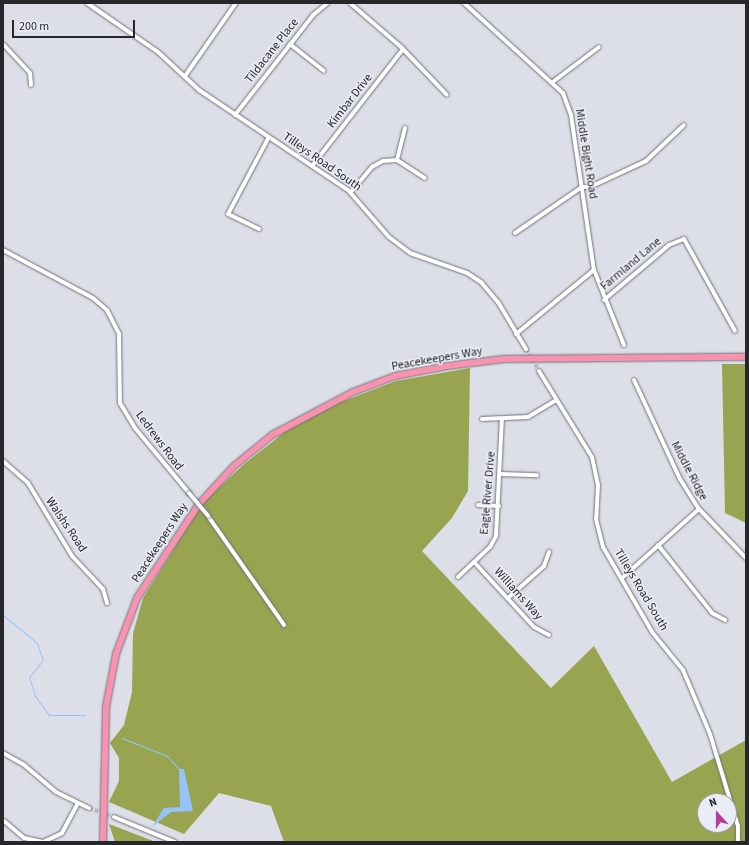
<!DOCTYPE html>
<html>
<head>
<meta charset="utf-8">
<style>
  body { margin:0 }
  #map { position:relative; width:749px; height:845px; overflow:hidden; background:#dddfe8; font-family:"Source Sans 3",sans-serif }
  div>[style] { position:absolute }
  .forest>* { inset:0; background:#98a450 }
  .water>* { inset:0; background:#97c4f8 }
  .stream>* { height:1px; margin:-0.5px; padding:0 0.5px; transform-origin:0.5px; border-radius:0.5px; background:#97c4f8 }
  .minor-tunnel>* { height:4px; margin-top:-2px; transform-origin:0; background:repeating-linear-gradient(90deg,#b8bac2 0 4px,transparent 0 6px) }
  .roads { filter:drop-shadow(0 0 1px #70727a) drop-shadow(0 0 1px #70727a) }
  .minor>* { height:4px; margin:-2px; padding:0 2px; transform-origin:2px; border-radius:2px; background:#fff }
  .highway>* { height:6px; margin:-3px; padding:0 3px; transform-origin:3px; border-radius:3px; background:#f992af }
  .bridges { filter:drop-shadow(0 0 1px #70727a) drop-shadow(0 0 1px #70727a) }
  .minor-bridge>* { height:4px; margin:-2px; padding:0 2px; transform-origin:2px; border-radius:2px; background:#fff }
  span { translate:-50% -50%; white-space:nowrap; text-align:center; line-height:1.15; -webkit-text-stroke:3px #eaedf5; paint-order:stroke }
  .street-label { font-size:12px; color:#26272a }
  .frame { position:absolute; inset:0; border:4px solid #26272a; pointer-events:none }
  .north { position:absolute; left:697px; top:793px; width:40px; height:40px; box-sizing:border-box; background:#eaedf5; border:1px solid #9c9ea4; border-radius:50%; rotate:339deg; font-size:11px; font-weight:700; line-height:16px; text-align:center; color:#26272a }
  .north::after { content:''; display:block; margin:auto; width:14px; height:18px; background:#b13f99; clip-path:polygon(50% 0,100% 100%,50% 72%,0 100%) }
  .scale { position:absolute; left:12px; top:20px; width:123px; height:18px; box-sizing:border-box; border:2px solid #26272a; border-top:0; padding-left:5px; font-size:12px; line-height:14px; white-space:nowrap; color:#26272a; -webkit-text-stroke:3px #eaedf5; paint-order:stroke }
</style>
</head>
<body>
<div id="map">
  <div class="forest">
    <i style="clip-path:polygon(722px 364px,746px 364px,746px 523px,725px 513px)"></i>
    <i style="clip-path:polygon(evenodd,470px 368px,468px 491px,452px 518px,422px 551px,551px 688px,594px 646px,672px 782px,746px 740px,746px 842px,284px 842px,271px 806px,219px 793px,184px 834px,109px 802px,119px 781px,119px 758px,110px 743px,124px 725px,132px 692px,133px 633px,143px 598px,203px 503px,243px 465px,290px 428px,341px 402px,396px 381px,470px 368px,705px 801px,729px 801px,729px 825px,705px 825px,705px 801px)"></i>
    <i style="clip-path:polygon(109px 824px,156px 842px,115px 842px)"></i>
  </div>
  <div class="water">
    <i style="clip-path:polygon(179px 769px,184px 769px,193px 811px,171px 812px,152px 827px,164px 808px,180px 807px)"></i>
  </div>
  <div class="stream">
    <i style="left:3px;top:615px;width:44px;rotate:39.5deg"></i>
    <i style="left:37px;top:643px;width:18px;rotate:71deg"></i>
    <i style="left:43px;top:660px;width:22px;rotate:129deg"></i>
    <i style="left:29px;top:677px;width:20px;rotate:72deg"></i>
    <i style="left:35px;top:696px;width:24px;rotate:54deg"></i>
    <i style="left:49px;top:715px;width:36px"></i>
    <i style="left:122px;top:738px;width:48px;rotate:21.8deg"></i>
    <i style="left:167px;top:756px;width:18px;rotate:47deg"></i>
  </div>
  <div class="minor-tunnel">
    <i style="left:526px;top:349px;width:26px;rotate:59deg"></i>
    <i style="left:89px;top:808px;width:27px;rotate:20deg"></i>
  </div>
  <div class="roads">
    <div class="minor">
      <i style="left:87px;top:3px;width:86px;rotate:34.6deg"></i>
      <i style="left:158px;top:52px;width:56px;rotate:42.8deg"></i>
      <i style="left:199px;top:90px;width:179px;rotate:33.9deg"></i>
      <i style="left:348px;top:190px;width:62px;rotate:48.9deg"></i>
      <i style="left:389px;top:237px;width:26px;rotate:37deg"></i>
      <i style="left:410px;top:253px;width:60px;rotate:19.3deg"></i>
      <i style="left:467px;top:273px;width:17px;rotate:33deg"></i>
      <i style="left:481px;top:282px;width:26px;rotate:50deg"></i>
      <i style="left:498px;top:302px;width:55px;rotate:59.2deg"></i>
      <i style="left:350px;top:3px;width:67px;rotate:40.8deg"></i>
      <i style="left:401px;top:47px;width:66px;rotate:46.2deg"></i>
      <i style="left:464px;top:3px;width:134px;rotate:42.3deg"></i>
      <i style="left:563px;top:93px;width:23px;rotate:70deg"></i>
      <i style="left:571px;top:115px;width:157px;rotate:81.6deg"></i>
      <i style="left:594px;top:270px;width:81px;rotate:68.2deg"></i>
      <i style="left:3px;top:44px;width:40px;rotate:47deg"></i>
      <i style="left:30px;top:73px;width:12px;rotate:85deg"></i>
      <i style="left:290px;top:44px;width:43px;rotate:38.5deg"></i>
      <i style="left:185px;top:76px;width:89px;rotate:-55.1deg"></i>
      <i style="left:554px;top:81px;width:56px;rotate:-37.1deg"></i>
      <i style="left:235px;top:115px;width:127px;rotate:-52deg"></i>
      <i style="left:313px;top:15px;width:19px;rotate:-39deg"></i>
      <i style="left:397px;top:160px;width:33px;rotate:-76deg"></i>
      <i style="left:312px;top:166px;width:148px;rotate:-52.1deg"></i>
      <i style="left:351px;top:192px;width:33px;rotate:-50deg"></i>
      <i style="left:372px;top:167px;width:13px;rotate:-29deg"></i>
      <i style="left:383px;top:161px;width:14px;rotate:-4deg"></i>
      <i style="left:397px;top:160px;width:33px;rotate:33deg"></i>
      <i style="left:259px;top:229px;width:34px;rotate:-154deg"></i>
      <i style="left:228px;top:214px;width:87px;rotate:-62deg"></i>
      <i style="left:515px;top:233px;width:81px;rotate:-34.5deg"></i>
      <i style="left:582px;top:187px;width:8px"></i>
      <i style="left:590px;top:187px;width:62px;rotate:-24.9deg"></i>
      <i style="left:646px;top:161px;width:52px;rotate:-43.5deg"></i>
      <i style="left:3px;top:250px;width:102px;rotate:28.1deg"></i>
      <i style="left:93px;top:298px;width:18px;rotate:41deg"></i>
      <i style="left:107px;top:310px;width:27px;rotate:63deg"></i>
      <i style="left:119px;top:334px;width:69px;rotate:89.2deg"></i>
      <i style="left:120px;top:403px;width:29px;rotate:59deg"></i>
      <i style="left:135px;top:428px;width:85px;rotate:50.3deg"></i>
      <i style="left:604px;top:300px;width:85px;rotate:-40.2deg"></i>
      <i style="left:669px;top:245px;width:16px;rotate:-22deg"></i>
      <i style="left:684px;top:239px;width:105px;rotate:61deg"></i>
      <i style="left:516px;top:334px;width:101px;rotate:-39.4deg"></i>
      <i style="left:539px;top:371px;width:101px;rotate:58.4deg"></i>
      <i style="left:592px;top:457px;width:29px;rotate:78deg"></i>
      <i style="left:598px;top:485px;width:34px;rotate:93deg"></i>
      <i style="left:596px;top:519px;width:29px;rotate:76deg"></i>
      <i style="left:603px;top:547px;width:98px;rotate:60deg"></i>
      <i style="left:652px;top:632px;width:49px;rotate:50.8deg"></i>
      <i style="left:683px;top:670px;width:69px;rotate:67.1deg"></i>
      <i style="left:710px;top:734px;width:96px;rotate:73.1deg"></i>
      <i style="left:738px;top:826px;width:16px;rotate:90deg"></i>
      <i style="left:634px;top:380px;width:109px;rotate:65.1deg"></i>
      <i style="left:680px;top:479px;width:36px;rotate:58deg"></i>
      <i style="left:699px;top:509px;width:68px;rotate:46.2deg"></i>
      <i style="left:482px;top:419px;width:46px;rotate:-2.5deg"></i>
      <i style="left:528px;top:417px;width:33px;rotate:-31deg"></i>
      <i style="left:3px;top:461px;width:33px;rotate:41deg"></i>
      <i style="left:28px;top:483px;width:85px;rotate:58.9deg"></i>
      <i style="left:72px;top:556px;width:45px;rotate:46.8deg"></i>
      <i style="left:103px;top:589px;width:15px;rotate:74deg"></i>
      <i style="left:501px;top:474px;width:36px;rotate:2deg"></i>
      <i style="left:478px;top:505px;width:21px;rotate:3deg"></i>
      <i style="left:208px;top:516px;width:133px;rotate:55.1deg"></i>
      <i style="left:658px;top:545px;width:87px;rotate:51.5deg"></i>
      <i style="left:712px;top:613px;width:15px;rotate:28deg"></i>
      <i style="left:474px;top:562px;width:88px;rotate:47.3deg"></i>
      <i style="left:534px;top:627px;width:17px;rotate:28deg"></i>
      <i style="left:458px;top:577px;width:44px;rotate:-43.2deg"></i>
      <i style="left:490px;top:547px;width:13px;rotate:-61deg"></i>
      <i style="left:496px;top:536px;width:117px;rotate:-87.1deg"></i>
      <i style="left:622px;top:578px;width:103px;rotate:-41.9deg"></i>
      <i style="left:508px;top:598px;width:48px;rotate:-41.6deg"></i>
      <i style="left:544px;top:566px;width:15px;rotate:-70deg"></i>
      <i style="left:3px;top:753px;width:23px;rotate:29deg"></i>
      <i style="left:23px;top:764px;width:43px;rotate:40.3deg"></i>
      <i style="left:56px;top:792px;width:37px;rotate:26deg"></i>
      <i style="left:114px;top:817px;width:66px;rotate:22.3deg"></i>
      <i style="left:4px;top:821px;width:26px;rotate:40deg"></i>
      <i style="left:24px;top:838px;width:19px;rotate:12deg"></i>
      <i style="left:43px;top:842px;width:21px;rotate:-25deg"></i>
      <i style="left:62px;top:833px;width:34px;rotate:-62deg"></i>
    </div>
    <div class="highway">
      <i style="left:103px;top:842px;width:135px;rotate:-88.7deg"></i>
      <i style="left:106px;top:707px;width:54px;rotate:-79.3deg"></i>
      <i style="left:116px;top:654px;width:60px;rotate:-69.4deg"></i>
      <i style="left:137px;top:598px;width:113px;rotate:-56.6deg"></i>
      <i style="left:199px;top:504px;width:52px;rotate:-47.4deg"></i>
      <i style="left:234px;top:466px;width:49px;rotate:-39.2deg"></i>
      <i style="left:272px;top:435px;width:92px;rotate:-28deg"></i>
      <i style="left:353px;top:392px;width:45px;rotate:-20.9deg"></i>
      <i style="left:395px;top:376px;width:53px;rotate:-10.9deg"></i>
      <i style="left:447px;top:366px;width:57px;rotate:-7deg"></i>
      <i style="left:504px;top:359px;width:242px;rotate:-0.5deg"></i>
    </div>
  </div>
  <div class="bridges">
    <div class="minor-bridge">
      <i style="left:189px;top:493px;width:30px;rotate:50deg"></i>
    </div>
  </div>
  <div class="street-label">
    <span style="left:272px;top:51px;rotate:-52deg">Tildacane Place</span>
    <span style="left:350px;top:101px;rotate:-52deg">Kimbar Drive</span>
    <span style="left:586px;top:154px;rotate:81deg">Middle Bight Road</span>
    <span style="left:322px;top:162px;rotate:35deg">Tilleys Road South</span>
    <span style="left:631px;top:264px;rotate:-40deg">Farmland Lane</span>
    <span style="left:437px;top:359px;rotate:-10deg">Peacekeepers Way</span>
    <span style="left:159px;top:441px;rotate:53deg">Ledrews Road</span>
    <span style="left:689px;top:471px;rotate:62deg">Middle Ridge</span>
    <span style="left:488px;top:493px;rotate:-85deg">Eagle River Drive</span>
    <span style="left:66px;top:525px;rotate:56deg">Walshs Road</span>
    <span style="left:160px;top:543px;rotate:-57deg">Peacekeepers Way</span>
    <span style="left:641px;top:590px;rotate:59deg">Tilleys Road South</span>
    <span style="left:518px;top:594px;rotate:48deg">Williams Way</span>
  </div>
  <div class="frame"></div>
  <div class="north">N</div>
  <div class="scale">200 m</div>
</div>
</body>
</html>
